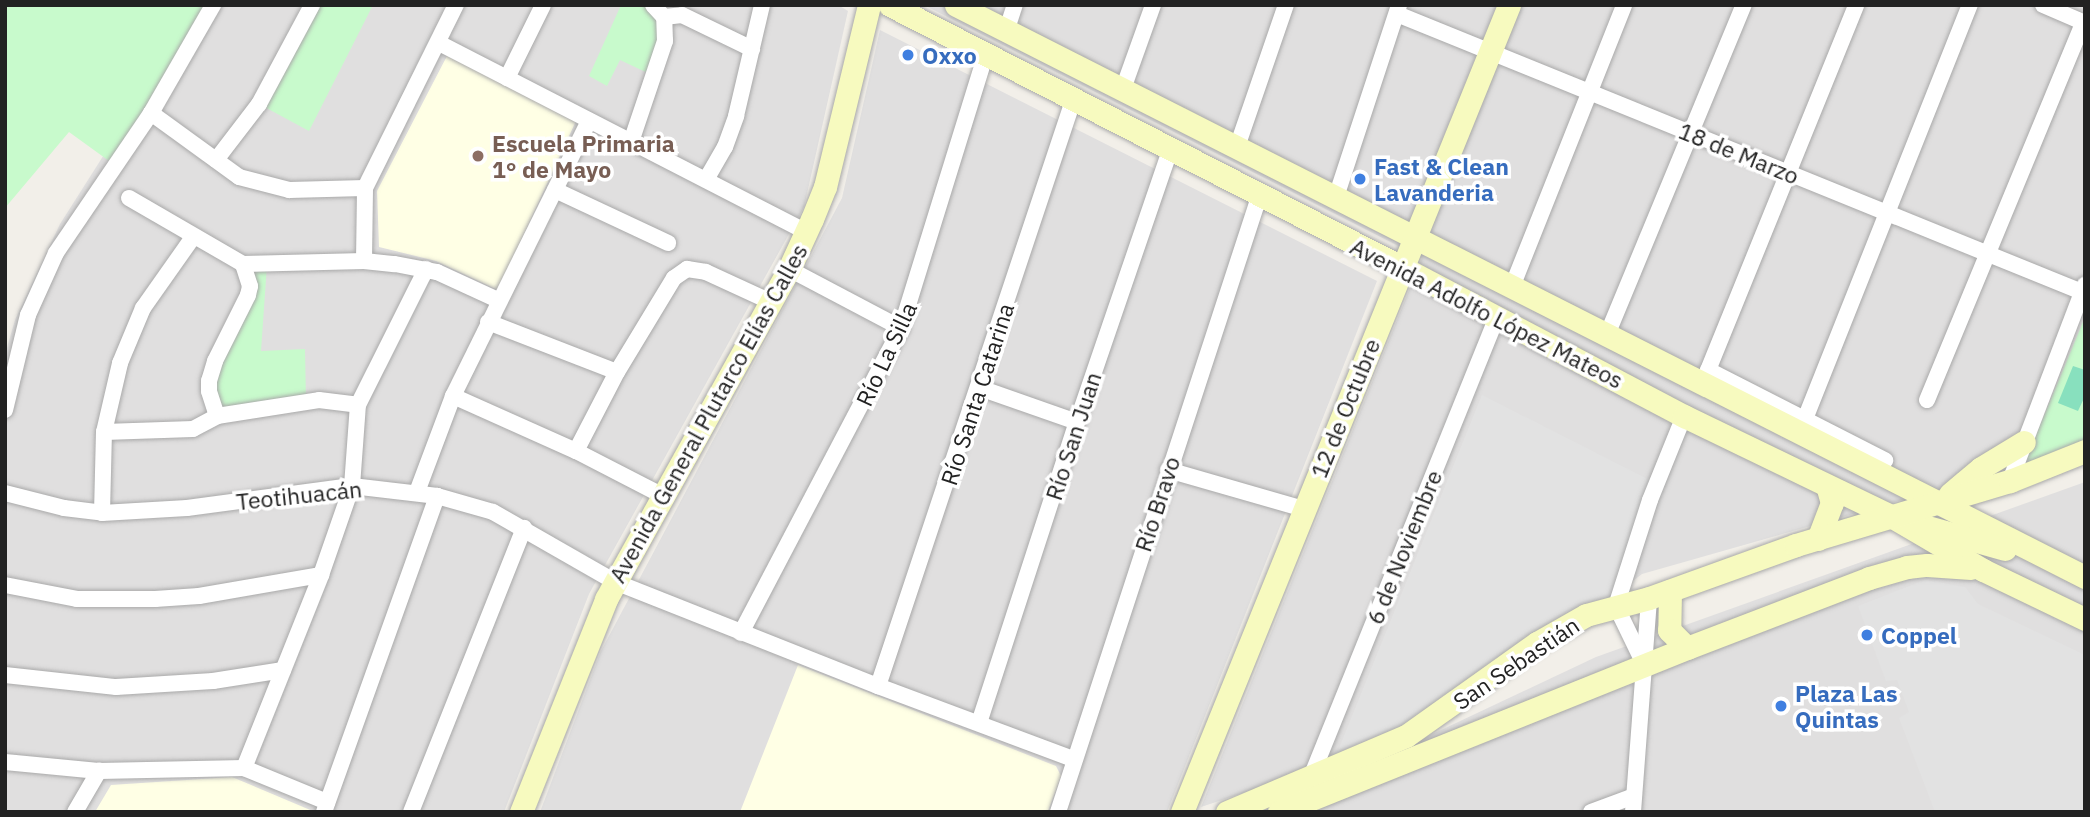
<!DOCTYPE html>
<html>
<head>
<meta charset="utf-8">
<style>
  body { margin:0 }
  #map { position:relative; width:2090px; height:817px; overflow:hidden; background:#f2efe9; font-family:"IBM Plex Sans",sans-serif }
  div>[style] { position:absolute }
  .residential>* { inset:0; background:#e0dfdf }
  .education>* { inset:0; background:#ffffe5 }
  .park>* { inset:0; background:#c8facc }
  .pitch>* { inset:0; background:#88e0be }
  .parking>* { inset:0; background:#e2e2e2 }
  .roads { filter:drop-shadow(0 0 2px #a9a9a9) drop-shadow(0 0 2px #a9a9a9) }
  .street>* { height:16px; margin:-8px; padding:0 8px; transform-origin:8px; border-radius:8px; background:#fff }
  .secondary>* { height:23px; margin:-11.5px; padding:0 11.5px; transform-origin:11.5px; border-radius:11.5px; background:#f7fabf }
  .dots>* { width:19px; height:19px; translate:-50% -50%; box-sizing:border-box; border:4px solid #fff; border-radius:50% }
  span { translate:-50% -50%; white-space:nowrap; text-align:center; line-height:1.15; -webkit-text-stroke:7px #fff; paint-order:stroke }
  .shop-label { font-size:23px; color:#366cbe; font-weight:700 }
  .left { translate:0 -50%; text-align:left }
  .education-label { font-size:23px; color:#785e54; font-weight:700 }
  .street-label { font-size:23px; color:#222 }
  .frame { position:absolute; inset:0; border:7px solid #222; pointer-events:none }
</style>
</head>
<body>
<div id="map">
  <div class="residential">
    <i style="clip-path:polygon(194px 5px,838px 5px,848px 11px,804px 207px,589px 594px,504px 812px,5px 812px,5px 358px,8px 344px,15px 320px,60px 224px,154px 76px)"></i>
    <i style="clip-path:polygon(924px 5px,2085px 5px,2085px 438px,1993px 474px,1642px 574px,1608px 600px,1333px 763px,1201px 807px,1422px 258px)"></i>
    <i style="clip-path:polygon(880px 30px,1377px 281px,1167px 812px,540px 812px,601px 651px,842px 198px)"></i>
    <i style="clip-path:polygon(2085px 482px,2085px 812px,1267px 812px,1596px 657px)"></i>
  </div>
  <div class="education">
    <i style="clip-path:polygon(448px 54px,576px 121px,498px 290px,436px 261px,379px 247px,377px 191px)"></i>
    <i style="clip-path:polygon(798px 665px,1056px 766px,1061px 776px,1048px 811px,740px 812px)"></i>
    <i style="clip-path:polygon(232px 777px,315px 812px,95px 812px,111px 785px)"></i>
  </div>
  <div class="park">
    <i style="clip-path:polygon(5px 5px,213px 5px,116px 166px,69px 132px,5px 208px)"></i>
    <i style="clip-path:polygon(312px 5px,373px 5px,309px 131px,259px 104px)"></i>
    <i style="clip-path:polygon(621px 5px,653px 5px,664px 17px,654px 76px,620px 60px,607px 86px,589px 76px)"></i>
    <i style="clip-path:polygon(243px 264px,267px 265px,261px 351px,305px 349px,306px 402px,217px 416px,209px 381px,244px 307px)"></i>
    <i style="clip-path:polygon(2085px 317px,2085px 445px,2021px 471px)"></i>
  </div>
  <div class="pitch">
    <i style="clip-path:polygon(2073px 366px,2085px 370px,2085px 396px,2078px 411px,2058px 403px)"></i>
  </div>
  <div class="parking">
    <i style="clip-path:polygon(1482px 395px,1655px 483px,1608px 600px,1417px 720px,1333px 763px)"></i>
    <i style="clip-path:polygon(1925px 580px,1965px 587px,1978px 604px,2085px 655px,2085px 812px,1935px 812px,1899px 718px,1909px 712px,1897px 680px,1886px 681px,1858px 606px)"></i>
  </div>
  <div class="roads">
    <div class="street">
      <i style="left:2043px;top:5px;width:46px;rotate:23.2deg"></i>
      <i style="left:1397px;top:14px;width:739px;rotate:22.09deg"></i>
      <i style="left:664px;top:17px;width:18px;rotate:-6deg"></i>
      <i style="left:682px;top:15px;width:78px;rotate:25.9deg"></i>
      <i style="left:1006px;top:32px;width:28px;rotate:-72deg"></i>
      <i style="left:439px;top:43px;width:413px;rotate:27.2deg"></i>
      <i style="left:507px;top:78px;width:81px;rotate:-63.7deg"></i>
      <i style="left:1123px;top:89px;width:89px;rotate:-70.3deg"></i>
      <i style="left:151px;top:113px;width:109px;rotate:36deg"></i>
      <i style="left:239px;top:177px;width:52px;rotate:14.6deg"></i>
      <i style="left:289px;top:190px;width:76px;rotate:-1.5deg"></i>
      <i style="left:631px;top:142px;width:107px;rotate:-71.4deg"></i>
      <i style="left:665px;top:41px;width:24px;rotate:-92deg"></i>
      <i style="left:664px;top:17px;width:16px;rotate:-133deg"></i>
      <i style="left:1237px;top:147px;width:150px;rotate:-71deg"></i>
      <i style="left:216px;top:160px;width:71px;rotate:-52.5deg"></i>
      <i style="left:259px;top:104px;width:112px;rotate:-61.8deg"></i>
      <i style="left:707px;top:178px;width:36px;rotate:-60deg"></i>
      <i style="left:725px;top:147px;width:33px;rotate:-70deg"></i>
      <i style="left:736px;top:116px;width:114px;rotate:-76.8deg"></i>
      <i style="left:555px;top:190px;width:125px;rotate:25.1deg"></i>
      <i style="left:1336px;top:197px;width:202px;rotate:-71.8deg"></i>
      <i style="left:129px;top:198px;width:132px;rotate:30.1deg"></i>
      <i style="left:243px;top:264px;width:121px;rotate:-1.4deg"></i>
      <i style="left:364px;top:261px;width:31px;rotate:6deg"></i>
      <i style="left:395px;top:264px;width:43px;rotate:10.8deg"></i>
      <i style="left:437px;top:272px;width:67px;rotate:24.7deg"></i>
      <i style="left:364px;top:261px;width:73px;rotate:-89.2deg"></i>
      <i style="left:365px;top:188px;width:204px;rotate:-63.6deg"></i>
      <i style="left:789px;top:269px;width:127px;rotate:27.8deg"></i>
      <i style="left:1512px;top:287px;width:303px;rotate:-68.3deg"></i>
      <i style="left:488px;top:322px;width:138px;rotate:21.2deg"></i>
      <i style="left:1607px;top:335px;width:357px;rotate:-67.5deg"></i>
      <i style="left:1708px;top:370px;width:199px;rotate:27deg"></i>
      <i style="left:1702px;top:385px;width:410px;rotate:-67.9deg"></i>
      <i style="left:980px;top:388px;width:103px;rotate:19.3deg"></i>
      <i style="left:453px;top:396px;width:135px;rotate:24.1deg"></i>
      <i style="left:576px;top:451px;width:98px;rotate:27.3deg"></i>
      <i style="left:1927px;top:400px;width:408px;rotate:-67.5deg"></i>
      <i style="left:5px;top:410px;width:98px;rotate:-76.4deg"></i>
      <i style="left:28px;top:315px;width:68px;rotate:-65.7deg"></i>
      <i style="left:56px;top:253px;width:169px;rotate:-55.8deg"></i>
      <i style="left:151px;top:113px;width:125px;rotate:-60.1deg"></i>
      <i style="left:217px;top:416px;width:26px;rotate:-108deg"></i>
      <i style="left:209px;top:391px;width:10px;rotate:-90deg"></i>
      <i style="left:209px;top:381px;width:21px;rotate:-73deg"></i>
      <i style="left:215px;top:361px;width:74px;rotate:-63.4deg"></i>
      <i style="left:248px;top:295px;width:9px;rotate:-77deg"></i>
      <i style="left:250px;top:286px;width:23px;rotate:-108deg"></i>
      <i style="left:1805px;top:419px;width:446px;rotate:-68.3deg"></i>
      <i style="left:104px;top:432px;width:89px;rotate:-1.9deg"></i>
      <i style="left:193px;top:429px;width:27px;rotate:-28deg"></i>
      <i style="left:217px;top:416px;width:103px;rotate:-8.9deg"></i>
      <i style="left:319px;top:400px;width:39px;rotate:7deg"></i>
      <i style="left:576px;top:451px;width:89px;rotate:-62.6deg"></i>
      <i style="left:617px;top:372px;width:110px;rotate:-58.8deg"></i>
      <i style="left:674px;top:278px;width:16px;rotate:-35deg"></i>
      <i style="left:687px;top:269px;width:19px;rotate:9deg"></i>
      <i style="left:706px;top:272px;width:72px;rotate:24.8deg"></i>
      <i style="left:1168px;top:470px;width:141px;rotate:16deg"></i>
      <i style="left:2010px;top:481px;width:210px;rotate:-69.1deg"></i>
      <i style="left:417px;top:492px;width:103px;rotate:-69.4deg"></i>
      <i style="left:453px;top:396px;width:307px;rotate:-63.7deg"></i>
      <i style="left:5px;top:493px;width:61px;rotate:14.3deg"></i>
      <i style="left:64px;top:508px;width:38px;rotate:7deg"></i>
      <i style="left:102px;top:513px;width:85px;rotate:-3.4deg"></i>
      <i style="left:187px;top:508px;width:166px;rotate:-7.6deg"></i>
      <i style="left:352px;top:486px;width:86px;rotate:6.7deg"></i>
      <i style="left:437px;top:496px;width:58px;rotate:15.9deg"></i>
      <i style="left:493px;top:512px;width:141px;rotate:29.8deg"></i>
      <i style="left:615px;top:582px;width:283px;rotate:21.6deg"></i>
      <i style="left:878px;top:686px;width:208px;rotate:20.5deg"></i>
      <i style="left:102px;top:513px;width:81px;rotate:-88.6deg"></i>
      <i style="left:104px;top:432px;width:71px;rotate:-76.9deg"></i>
      <i style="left:120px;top:363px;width:60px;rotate:-67.3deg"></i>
      <i style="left:143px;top:308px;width:87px;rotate:-54.8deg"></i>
      <i style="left:5px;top:585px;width:73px;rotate:11deg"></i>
      <i style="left:77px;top:599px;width:78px"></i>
      <i style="left:155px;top:599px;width:44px;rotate:-3.9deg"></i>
      <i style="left:199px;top:596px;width:124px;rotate:-9.8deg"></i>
      <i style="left:741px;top:633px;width:344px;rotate:-62.3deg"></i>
      <i style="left:901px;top:328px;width:285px;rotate:-72.8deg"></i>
      <i style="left:1645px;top:666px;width:67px;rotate:-115.8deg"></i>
      <i style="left:1616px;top:606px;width:111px;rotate:-72.2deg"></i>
      <i style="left:1650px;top:500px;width:91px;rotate:-68deg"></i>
      <i style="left:5px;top:675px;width:112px;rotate:6.2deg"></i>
      <i style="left:116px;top:687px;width:97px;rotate:-3.5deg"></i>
      <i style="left:213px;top:681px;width:71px;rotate:-8.9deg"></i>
      <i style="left:878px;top:686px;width:617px;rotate:-71.57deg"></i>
      <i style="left:979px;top:723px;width:317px;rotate:-72deg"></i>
      <i style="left:1077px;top:422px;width:287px;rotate:-71.1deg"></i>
      <i style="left:5px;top:762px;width:94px;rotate:5.5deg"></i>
      <i style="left:99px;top:771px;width:145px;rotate:-1.2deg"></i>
      <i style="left:244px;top:768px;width:90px;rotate:22.3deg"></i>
      <i style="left:244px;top:768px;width:208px;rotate:-68.2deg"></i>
      <i style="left:321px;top:575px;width:94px;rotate:-70.8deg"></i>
      <i style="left:352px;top:486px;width:81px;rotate:-85.8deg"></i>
      <i style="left:358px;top:405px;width:152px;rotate:-63.4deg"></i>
      <i style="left:1311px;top:777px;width:496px;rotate:-68deg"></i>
      <i style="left:75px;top:812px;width:48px;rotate:-59.7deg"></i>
      <i style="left:324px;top:812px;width:336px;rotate:-70.3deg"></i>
      <i style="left:411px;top:812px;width:306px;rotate:-68.3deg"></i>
      <i style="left:1058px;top:812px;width:647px;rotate:-71.9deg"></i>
      <i style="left:1591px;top:812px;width:46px;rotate:-20.4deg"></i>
      <i style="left:1633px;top:812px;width:215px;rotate:-85.7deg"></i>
    </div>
    <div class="secondary">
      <i style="left:890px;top:5px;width:576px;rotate:27.14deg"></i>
      <i style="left:1403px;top:268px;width:318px;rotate:27.8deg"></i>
      <i style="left:1684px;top:416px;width:230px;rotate:25.8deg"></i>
      <i style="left:1891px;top:516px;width:107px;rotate:30.4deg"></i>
      <i style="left:1983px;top:570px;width:113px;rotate:25.7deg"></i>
      <i style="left:956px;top:5px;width:1266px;rotate:26.87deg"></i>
      <i style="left:1950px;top:494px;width:40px;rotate:-40deg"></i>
      <i style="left:1981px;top:468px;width:50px;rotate:-31.2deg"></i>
      <i style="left:1924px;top:526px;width:84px;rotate:15.9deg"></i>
      <i style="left:1818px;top:539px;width:39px;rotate:-69deg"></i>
      <i style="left:1832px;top:503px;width:18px;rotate:-106deg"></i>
      <i style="left:1670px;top:591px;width:39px;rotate:91deg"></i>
      <i style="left:1669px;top:630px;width:25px;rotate:45deg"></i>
      <i style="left:521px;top:812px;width:229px;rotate:-68.2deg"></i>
      <i style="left:606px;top:599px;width:377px;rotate:-61deg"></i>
      <i style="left:789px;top:269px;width:55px;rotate:-65.3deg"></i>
      <i style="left:812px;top:219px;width:35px;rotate:-68deg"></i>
      <i style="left:825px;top:187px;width:187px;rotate:-76.4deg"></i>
      <i style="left:1182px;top:812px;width:871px;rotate:-67.94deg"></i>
      <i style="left:1227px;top:812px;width:194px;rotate:-23deg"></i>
      <i style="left:1406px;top:736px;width:161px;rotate:-35.4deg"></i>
      <i style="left:1537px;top:643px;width:56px;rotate:-29.7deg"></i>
      <i style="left:1586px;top:615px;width:65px;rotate:-15.1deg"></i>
      <i style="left:1649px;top:598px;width:156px;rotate:-19.8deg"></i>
      <i style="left:1796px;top:545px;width:223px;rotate:-16.7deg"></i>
      <i style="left:2010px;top:481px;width:81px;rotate:-21.8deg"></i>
      <i style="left:1279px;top:812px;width:440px;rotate:-21.9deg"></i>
      <i style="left:1687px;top:648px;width:195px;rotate:-21deg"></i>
      <i style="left:1869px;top:578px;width:40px;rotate:-16deg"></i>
      <i style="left:1907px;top:567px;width:20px;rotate:-6deg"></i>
      <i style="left:1927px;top:565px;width:44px;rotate:3.9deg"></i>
    </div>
  </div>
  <div class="dots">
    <i style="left:908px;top:55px;background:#3f7fe0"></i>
    <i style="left:478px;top:156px;background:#8d6e63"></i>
    <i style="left:1360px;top:179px;background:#3f7fe0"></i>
    <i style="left:1867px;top:635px;background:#3f7fe0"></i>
    <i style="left:1781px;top:706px;background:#3f7fe0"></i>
  </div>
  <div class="shop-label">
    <span class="left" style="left:922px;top:55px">Oxxo</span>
    <span class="left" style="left:1374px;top:179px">Fast &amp; Clean<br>Lavanderia</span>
    <span class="left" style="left:1881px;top:635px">Coppel</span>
    <span class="left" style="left:1795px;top:706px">Plaza Las<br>Quintas</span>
  </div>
  <div class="education-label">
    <span class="left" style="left:492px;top:156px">Escuela Primaria<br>1° de Mayo</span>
  </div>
  <div class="street-label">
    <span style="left:1739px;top:153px;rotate:22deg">18 de Marzo</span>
    <span style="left:1487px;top:313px;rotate:27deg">Avenida Adolfo López Mateos</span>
    <span style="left:886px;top:354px;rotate:-65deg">Río La Silla</span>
    <span style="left:977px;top:394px;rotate:-72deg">Río Santa Catarina</span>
    <span style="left:1345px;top:408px;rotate:-68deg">12 de Octubre</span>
    <span style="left:708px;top:413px;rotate:-61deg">Avenida General Plutarco Elías Calles</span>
    <span style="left:1073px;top:436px;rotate:-72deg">Río San Juan</span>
    <span style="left:299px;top:495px;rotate:-6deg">Teotihuacán</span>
    <span style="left:1157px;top:504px;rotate:-72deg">Río Bravo</span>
    <span style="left:1404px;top:547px;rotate:-68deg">6 de Noviembre</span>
    <span style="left:1516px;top:663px;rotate:-34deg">San Sebastián</span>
  </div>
  <div class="frame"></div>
</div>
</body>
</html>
